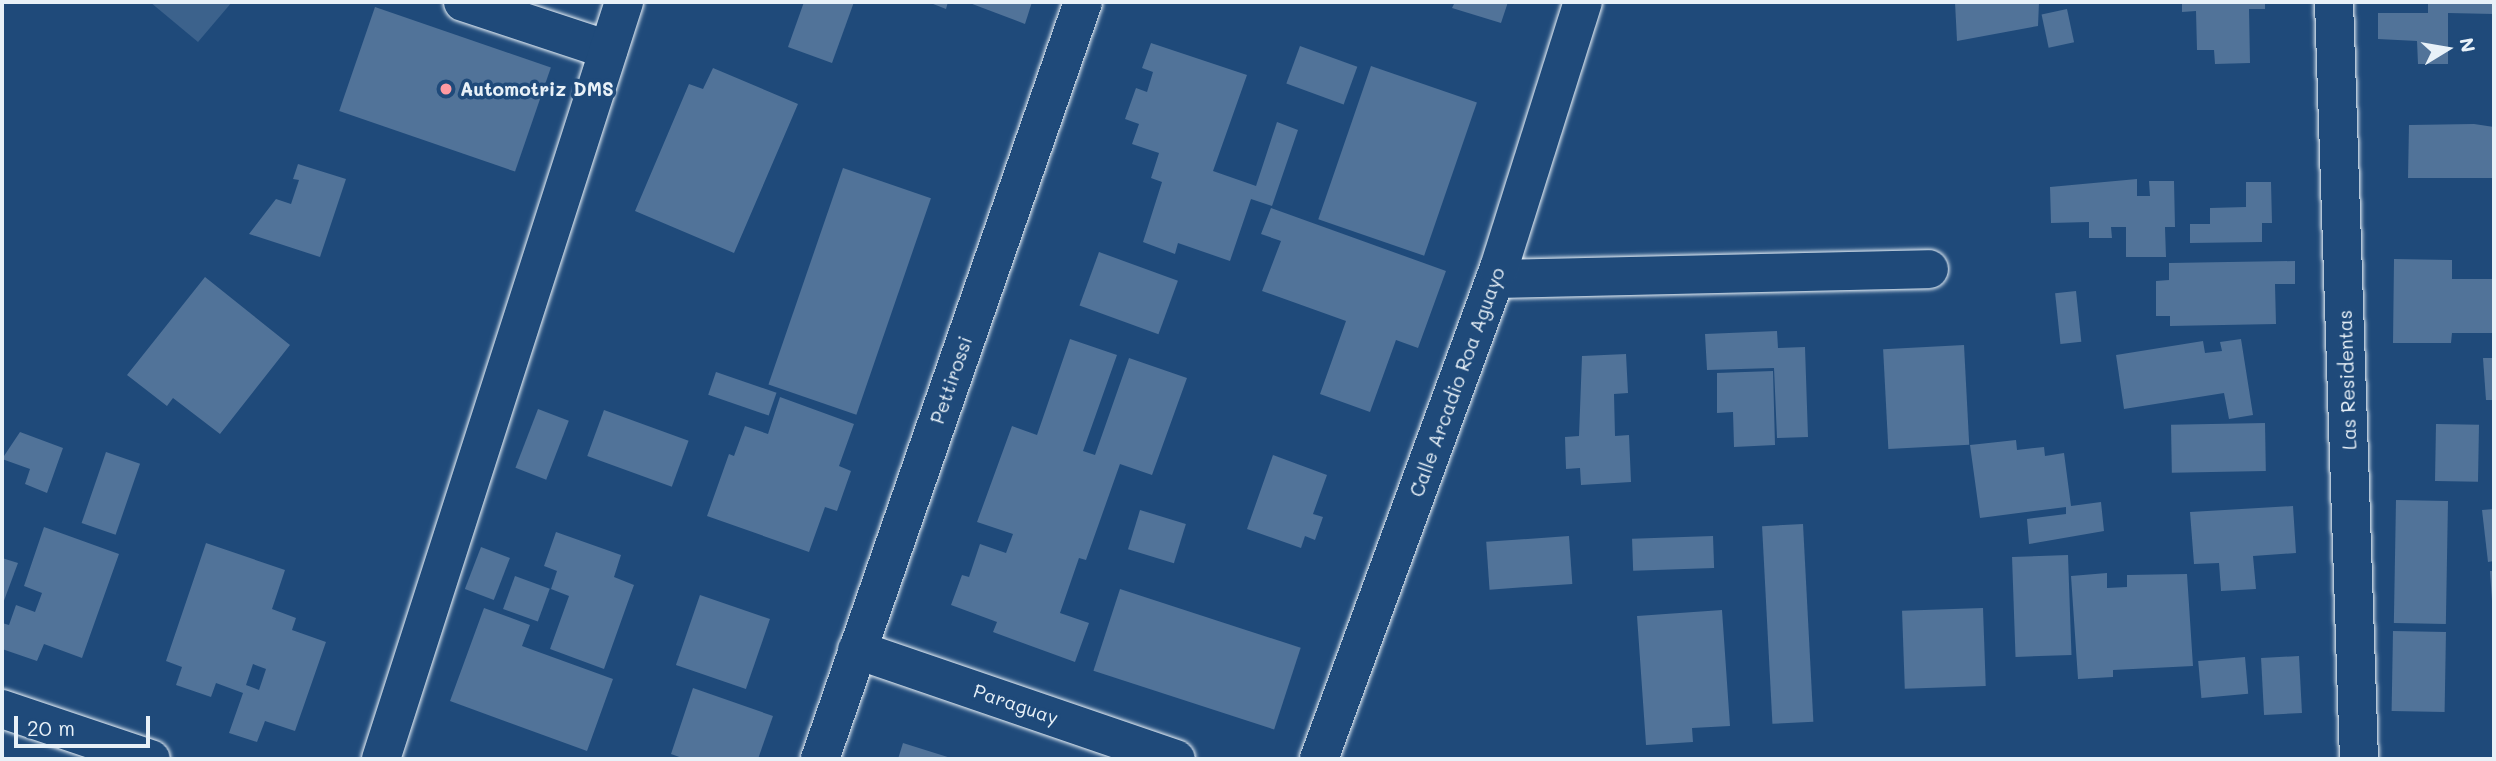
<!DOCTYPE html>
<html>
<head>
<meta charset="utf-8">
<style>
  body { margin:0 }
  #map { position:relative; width:2496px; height:761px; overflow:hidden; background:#1f4a7a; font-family:Mali,sans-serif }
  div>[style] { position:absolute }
  .green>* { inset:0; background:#3c628c }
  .building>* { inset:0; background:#517399; transform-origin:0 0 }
  .roads { filter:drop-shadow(0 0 2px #e8f1f8) drop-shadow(0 0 2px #e8f1f8) }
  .minor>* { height:38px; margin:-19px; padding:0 19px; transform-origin:19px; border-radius:19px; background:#1f4a7a }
  .major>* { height:38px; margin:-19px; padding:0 19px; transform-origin:19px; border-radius:19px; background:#1f4a7a }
  .dots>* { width:19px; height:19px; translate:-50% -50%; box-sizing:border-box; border:4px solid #1f4a7a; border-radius:50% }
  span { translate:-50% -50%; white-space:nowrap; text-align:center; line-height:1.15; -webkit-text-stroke:7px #1f4a7a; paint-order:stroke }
  .poi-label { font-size:19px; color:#e8f1f8; font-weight:700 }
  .left { translate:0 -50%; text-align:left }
  .street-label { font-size:19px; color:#e8f1f8 }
  .frame { position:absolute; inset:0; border:4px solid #e8f1f8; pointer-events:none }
  .north { position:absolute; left:2412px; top:14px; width:70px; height:70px; -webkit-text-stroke:5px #1f4a7a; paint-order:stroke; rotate:79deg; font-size:19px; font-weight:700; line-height:28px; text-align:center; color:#e8f1f8 }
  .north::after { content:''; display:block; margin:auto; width:24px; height:32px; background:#e8f1f8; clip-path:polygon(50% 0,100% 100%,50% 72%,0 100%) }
  .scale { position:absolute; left:14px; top:716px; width:136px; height:32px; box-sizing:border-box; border:4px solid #e8f1f8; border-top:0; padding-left:9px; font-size:21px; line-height:24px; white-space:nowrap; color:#e8f1f8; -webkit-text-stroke:5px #1f4a7a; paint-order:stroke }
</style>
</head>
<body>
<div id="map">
  <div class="green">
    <i style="clip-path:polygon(150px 2px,232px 2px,198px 42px)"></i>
  </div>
  <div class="building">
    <i style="clip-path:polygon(804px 2px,854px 2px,832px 63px,788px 47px)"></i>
    <i style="clip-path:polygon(928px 2px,948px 2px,946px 9px)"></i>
    <i style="clip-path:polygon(967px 2px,1032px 2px,1025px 24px)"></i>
    <i style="clip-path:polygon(1455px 2px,1508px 2px,1501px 23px,1452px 8px)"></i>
    <i style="clip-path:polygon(1955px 2px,2039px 2px,2038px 26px,1957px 41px)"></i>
    <i style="clip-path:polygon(2182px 2px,2265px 2px,2265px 9px,2249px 9px,2250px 63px,2215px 64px,2214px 50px,2197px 50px,2196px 11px,2182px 12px)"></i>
    <i style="clip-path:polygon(2428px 2px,2494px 2px,2494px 14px,2448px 13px,2448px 64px,2418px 64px,2417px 41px,2378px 39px,2378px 13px,2428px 13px)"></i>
    <i style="left:375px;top:7px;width:186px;height:110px;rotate:19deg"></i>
    <i style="left:2067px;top:9px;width:34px;height:26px;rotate:78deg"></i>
    <i style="clip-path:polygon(1151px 43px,1247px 75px,1213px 171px,1256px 186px,1277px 122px,1298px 130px,1272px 206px,1251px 199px,1230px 261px,1178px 243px,1175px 254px,1143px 242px,1162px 182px,1151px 178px,1159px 153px,1132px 144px,1139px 124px,1125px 119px,1136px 88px,1147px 92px,1153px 72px,1142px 68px)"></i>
    <i style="left:1300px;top:46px;width:61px;height:40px;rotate:20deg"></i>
    <i style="left:1371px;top:66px;width:112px;height:162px;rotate:19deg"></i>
    <i style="clip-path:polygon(713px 68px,798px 104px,734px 253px,635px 211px,689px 84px,703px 89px)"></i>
    <i style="clip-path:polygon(2474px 124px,2494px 127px,2494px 178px,2408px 178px,2409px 125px)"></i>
    <i style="clip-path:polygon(298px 164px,346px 179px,320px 257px,249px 234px,276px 199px,291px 204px,299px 180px,293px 179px)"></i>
    <i style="left:843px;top:168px;width:93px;height:229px;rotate:19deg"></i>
    <i style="clip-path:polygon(2137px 179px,2137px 196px,2150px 196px,2149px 181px,2174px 181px,2175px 227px,2165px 227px,2166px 257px,2126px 257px,2126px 227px,2111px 227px,2112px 238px,2089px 238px,2089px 222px,2051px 223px,2050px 187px)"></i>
    <i style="clip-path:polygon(2246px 182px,2271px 182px,2272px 223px,2262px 223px,2262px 242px,2190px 243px,2190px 224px,2210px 224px,2210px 208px,2246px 207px)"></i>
    <i style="clip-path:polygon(1271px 208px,1446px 271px,1418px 348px,1396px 340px,1370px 412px,1320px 394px,1346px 321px,1262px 291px,1281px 241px,1261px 234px)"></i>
    <i style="left:1099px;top:252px;width:84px;height:57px;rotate:20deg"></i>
    <i style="clip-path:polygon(2394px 259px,2452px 260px,2452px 279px,2494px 279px,2494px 333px,2452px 333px,2451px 343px,2393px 343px)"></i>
    <i style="clip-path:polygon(2295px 261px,2295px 284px,2275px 284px,2276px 324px,2170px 326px,2170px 316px,2156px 316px,2156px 281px,2169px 280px,2169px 263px)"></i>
    <i style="clip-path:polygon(205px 277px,290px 345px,220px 434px,173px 398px,167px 406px,127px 375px)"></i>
    <i style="left:2076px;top:291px;width:51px;height:21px;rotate:84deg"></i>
    <i style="clip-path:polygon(1777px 331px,1778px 348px,1805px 347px,1808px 437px,1777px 438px,1774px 368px,1707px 370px,1705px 334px)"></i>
    <i style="clip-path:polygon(1070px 339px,1117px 355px,1083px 451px,1095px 455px,1129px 358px,1187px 378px,1152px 475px,1120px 464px,1086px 560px,1079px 558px,1060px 613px,1089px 623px,1075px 662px,993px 632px,997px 622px,951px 605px,962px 575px,969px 577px,980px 544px,1006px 553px,1013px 534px,977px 522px,1012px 426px,1037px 435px)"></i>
    <i style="clip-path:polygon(2241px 339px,2253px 415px,2229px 419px,2224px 393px,2124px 409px,2116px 355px,2203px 341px,2205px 353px,2222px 351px,2220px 342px)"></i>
    <i style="left:1964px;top:345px;width:100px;height:81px;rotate:87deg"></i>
    <i style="clip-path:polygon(1626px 354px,1628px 393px,1614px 394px,1615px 436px,1629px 435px,1631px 482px,1581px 485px,1580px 468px,1566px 469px,1565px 437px,1579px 436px,1582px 356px)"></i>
    <i style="clip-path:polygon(2483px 358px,2494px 358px,2494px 400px,2486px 400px)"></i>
    <i style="clip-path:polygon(1773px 371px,1775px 445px,1734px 447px,1733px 412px,1717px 413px,1717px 373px)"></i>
    <i style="left:716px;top:372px;width:64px;height:24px;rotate:19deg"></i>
    <i style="clip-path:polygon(780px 397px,854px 424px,839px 466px,851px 471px,837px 511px,825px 507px,809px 552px,707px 516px,729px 454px,734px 456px,745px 426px,768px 434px)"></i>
    <i style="left:538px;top:409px;width:33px;height:63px;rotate:21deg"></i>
    <i style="left:604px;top:410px;width:90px;height:49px;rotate:20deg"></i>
    <i style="left:2265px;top:423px;width:48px;height:94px;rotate:89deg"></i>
    <i style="left:2436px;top:424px;width:43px;height:57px;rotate:1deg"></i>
    <i style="clip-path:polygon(20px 432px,63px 448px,47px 493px,25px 484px,30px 469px,2px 459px)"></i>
    <i style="clip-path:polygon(2016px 440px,2017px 450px,2044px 447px,2045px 456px,2064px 453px,2071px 506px,2101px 502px,2104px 531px,2029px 544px,2027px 519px,2066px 514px,2066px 507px,1980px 518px,1970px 445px)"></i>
    <i style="left:106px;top:452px;width:36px;height:75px;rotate:19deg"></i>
    <i style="clip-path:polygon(1273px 455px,1327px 475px,1313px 514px,1323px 517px,1315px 540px,1305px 536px,1301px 548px,1247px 529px)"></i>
    <i style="left:2396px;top:500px;width:52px;height:123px;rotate:1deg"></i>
    <i style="clip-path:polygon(2293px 506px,2296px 553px,2253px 556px,2256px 589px,2221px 591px,2219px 563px,2194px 564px,2190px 512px)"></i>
    <i style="clip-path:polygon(2494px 509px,2494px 561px,2488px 562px,2482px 510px)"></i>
    <i style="left:1140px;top:510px;width:48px;height:41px;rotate:17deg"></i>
    <i style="left:1803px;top:524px;width:198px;height:41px;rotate:87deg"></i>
    <i style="clip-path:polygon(44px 527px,119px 554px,82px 658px,44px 644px,37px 661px,2px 649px,2px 623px,9px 625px,16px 605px,35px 612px,42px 593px,24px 586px)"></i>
    <i style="clip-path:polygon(556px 532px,621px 555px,614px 577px,634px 585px,604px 669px,550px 649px,569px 596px,551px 589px,557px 571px,544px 566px)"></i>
    <i style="left:1569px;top:536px;width:48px;height:83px;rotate:86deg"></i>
    <i style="left:1713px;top:536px;width:32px;height:81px;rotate:88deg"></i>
    <i style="clip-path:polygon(evenodd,206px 543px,285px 570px,272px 609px,296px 618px,292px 630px,326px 642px,295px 731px,265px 721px,257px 742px,229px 733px,243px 693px,216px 683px,211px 697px,176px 685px,182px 667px,166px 661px,206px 543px,253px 664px,266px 669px,259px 690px,246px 685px,253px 664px)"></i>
    <i style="left:481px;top:547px;width:31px;height:45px;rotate:21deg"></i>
    <i style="left:2068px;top:555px;width:100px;height:56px;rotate:88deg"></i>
    <i style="clip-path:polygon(2px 558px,18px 563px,2px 606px)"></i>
    <i style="clip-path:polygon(2490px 571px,2494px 571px,2494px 601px,2492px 601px)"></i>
    <i style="clip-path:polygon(2107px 573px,2107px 588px,2127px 587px,2127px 575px,2187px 574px,2193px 666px,2113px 670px,2113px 677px,2078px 679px,2071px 576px)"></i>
    <i style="left:515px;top:576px;width:37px;height:35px;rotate:20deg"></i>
    <i style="left:1120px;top:589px;width:190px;height:86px;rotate:18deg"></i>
    <i style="left:700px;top:595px;width:74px;height:74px;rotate:19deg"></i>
    <i style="clip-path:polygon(484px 608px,530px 625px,522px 646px,613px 679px,587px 751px,450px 701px)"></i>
    <i style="left:1983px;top:608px;width:78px;height:81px;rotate:88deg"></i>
    <i style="clip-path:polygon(1722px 610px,1730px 726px,1692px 728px,1693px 742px,1646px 745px,1637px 616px)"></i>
    <i style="left:2393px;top:631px;width:53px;height:80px;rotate:1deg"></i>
    <i style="left:2299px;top:656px;width:57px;height:38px;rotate:87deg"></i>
    <i style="left:2245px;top:657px;width:37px;height:47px;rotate:85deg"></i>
    <i style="clip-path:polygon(693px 688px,773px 716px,758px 759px,685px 759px,671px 754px)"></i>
    <i style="clip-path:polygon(903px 743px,954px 759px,898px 759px)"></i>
  </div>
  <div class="roads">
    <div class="minor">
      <i style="left:463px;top:2px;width:153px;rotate:18.3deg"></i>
      <i style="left:1495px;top:279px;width:434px;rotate:-1.3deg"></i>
      <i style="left:857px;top:650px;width:337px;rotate:18.9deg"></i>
      <i style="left:2px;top:709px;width:157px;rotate:18.6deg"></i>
      <i style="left:381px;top:759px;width:795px;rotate:-72.2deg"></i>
      <i style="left:820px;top:759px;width:801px;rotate:-70.84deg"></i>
      <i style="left:1319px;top:759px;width:523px;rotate:-69.87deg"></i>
      <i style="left:1499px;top:268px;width:279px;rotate:-72.5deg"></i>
    </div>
    <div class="major">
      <i style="left:2334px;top:2px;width:757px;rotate:88.11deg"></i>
    </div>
  </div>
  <div class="dots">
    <i style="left:446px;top:89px;background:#ff9aa2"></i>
  </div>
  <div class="poi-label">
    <span class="left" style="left:460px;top:89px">Automotriz DMS</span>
  </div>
  <div class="street-label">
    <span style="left:951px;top:380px;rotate:-71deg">Pettirossi</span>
    <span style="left:2347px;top:380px;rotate:-92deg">Las Residentas</span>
    <span style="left:1457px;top:382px;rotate:-70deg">Calle Arcadio Roa Aguayo</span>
    <span style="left:1016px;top:704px;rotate:19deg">Paraguay</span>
  </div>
  <div class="frame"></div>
  <div class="north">N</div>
  <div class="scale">20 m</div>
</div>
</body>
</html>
